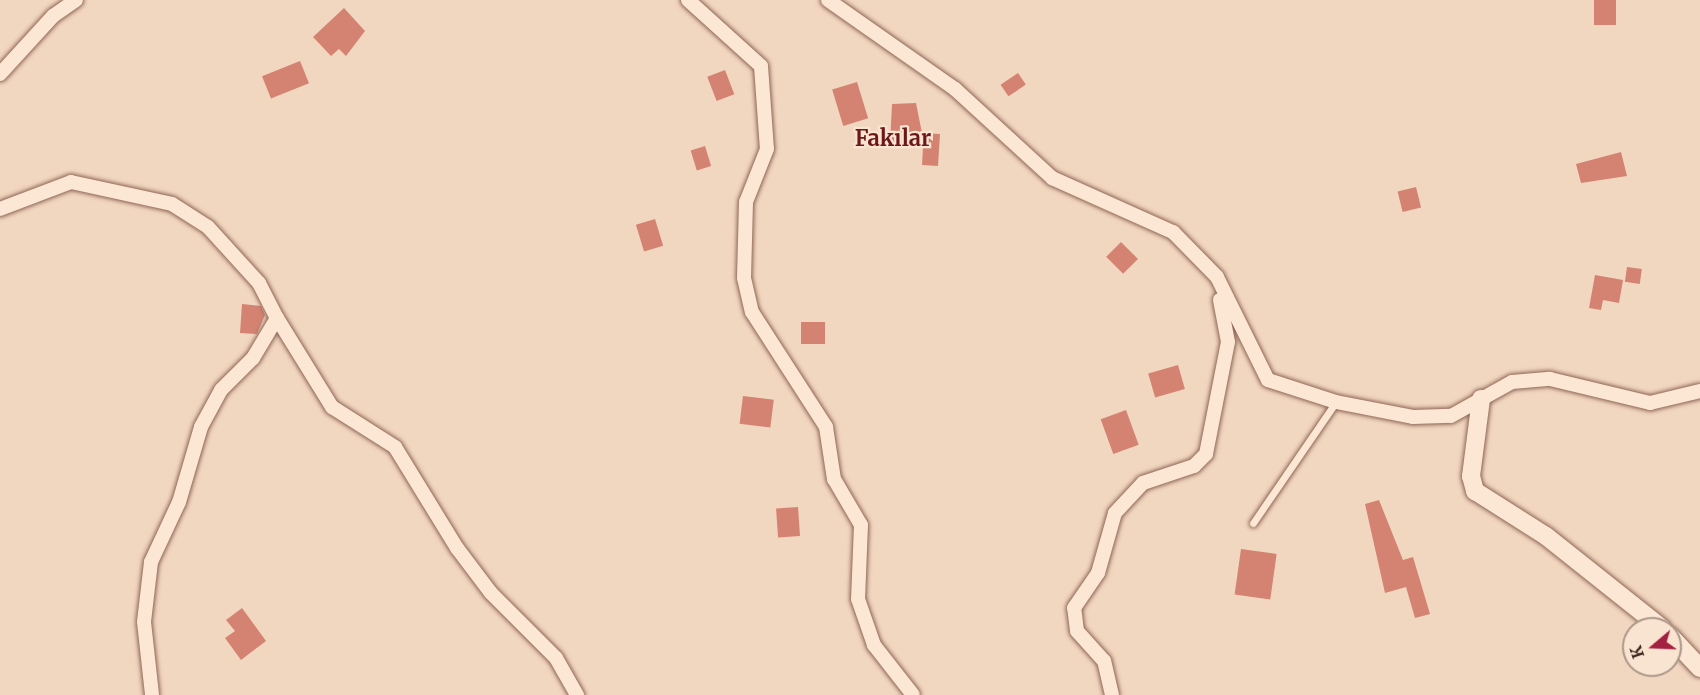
<!DOCTYPE html>
<html>
<head>
<meta charset="utf-8">
<style>
  body { margin:0 }
  #map { position:relative; width:1700px; height:695px; overflow:hidden; background:#f2d7c0; font-family:Merriweather,serif }
  div>[style] { position:absolute }
  .building>* { inset:0; background:#d48372; transform-origin:0 0 }
  .roads { filter:drop-shadow(0 0 2px #8e6656) drop-shadow(0 0 2px #8e6656) }
  .lane>* { height:7px; margin:-3.5px; padding:0 3.5px; transform-origin:3.5px; border-radius:3.5px; background:#fce7d4 }
  .street>* { height:14px; margin:-7px; padding:0 7px; transform-origin:7px; border-radius:7px; background:#fce7d4 }
  .secondary>* { height:18px; margin:-9px; padding:0 9px; transform-origin:9px; border-radius:9px; background:#fce7d4 }
  span { translate:-50% -50%; white-space:nowrap; text-align:center; line-height:1.15; -webkit-text-stroke:4.5px #f9e4d1; paint-order:stroke }
  .neighbourhood-label { font-size:22px; color:#6d1719; font-weight:700 }
  .north { position:absolute; left:1622px; top:617px; width:60px; height:60px; box-sizing:border-box; background:#f9e4d1; border:2px solid #ad9789; border-radius:50%; rotate:251deg; font-size:16px; font-weight:700; line-height:24px; text-align:center; color:#3c241c }
  .north::after { content:''; display:block; margin:auto; width:21px; height:27px; background:#a32040; clip-path:polygon(50% 0,100% 100%,50% 72%,0 100%) }
</style>
</head>
<body>
<div id="map">
  <div class="building">
    <i style="left:1594px;top:0;width:22px;height:25px"></i>
    <i style="clip-path:polygon(344px 8px,365px 31px,346px 56px,339px 49px,331px 56px,313px 37px)"></i>
    <i style="left:300px;top:61px;width:24px;height:41px;rotate:68deg"></i>
    <i style="left:725px;top:70px;width:26px;height:19px;rotate:69deg"></i>
    <i style="left:1018px;top:73px;width:14px;height:21px;rotate:56deg"></i>
    <i style="left:857px;top:82px;width:38px;height:26px;rotate:73deg"></i>
    <i style="clip-path:polygon(916px 103px,922px 133px,940px 134px,938px 166px,922px 165px,923px 147px,890px 144px,892px 104px)"></i>
    <i style="left:705px;top:146px;width:21px;height:15px;rotate:73deg"></i>
    <i style="clip-path:polygon(1621px 152px,1627px 176px,1581px 183px,1576px 164px)"></i>
    <i style="left:1416px;top:187px;width:21px;height:19px;rotate:76deg"></i>
    <i style="left:655px;top:219px;width:28px;height:20px;rotate:73deg"></i>
    <i style="left:1121px;top:242px;width:24px;height:21px;rotate:45deg"></i>
    <i style="left:1627px;top:267px;width:15px;height:15px;rotate:8deg"></i>
    <i style="clip-path:polygon(1595px 275px,1623px 280px,1619px 303px,1603px 300px,1601px 310px,1589px 308px)"></i>
    <i style="clip-path:polygon(242px 304px,261px 306px,265px 315px,257px 334px,240px 333px)"></i>
    <i style="left:801px;top:322px;width:24px;height:22px"></i>
    <i style="left:1178px;top:365px;width:25px;height:31px;rotate:74deg"></i>
    <i style="left:743px;top:396px;width:31px;height:28px;rotate:7deg"></i>
    <i style="left:1126px;top:410px;width:37px;height:27px;rotate:70deg"></i>
    <i style="clip-path:polygon(1379px 500px,1403px 560px,1413px 557px,1430px 614px,1415px 618px,1406px 587px,1385px 593px,1365px 504px)"></i>
    <i style="left:798px;top:507px;width:29px;height:22px;rotate:86deg"></i>
    <i style="left:1241px;top:549px;width:36px;height:46px;rotate:8deg"></i>
    <i style="clip-path:polygon(242px 608px,266px 641px,241px 660px,225px 638px,235px 631px,226px 620px)"></i>
  </div>
  <div class="roads">
    <div class="lane">
      <i style="left:1253px;top:523px;width:147px;rotate:-55.6deg"></i>
    </div>
    <div class="street">
      <i style="left:688px;top:0;width:98px;rotate:42.1deg"></i>
      <i style="left:761px;top:66px;width:83px;rotate:85.9deg"></i>
      <i style="left:767px;top:149px;width:57px;rotate:111.6deg"></i>
      <i style="left:746px;top:202px;width:76px;rotate:91.5deg"></i>
      <i style="left:744px;top:278px;width:35px;rotate:77deg"></i>
      <i style="left:752px;top:312px;width:137px;rotate:57.2deg"></i>
      <i style="left:826px;top:427px;width:53px;rotate:81.3deg"></i>
      <i style="left:834px;top:479px;width:53px;rotate:59.6deg"></i>
      <i style="left:861px;top:525px;width:74px;rotate:92.3deg"></i>
      <i style="left:858px;top:599px;width:49px;rotate:70.8deg"></i>
      <i style="left:874px;top:645px;width:63px;rotate:52deg"></i>
      <i style="left:828px;top:0;width:155px;rotate:35deg"></i>
      <i style="left:955px;top:89px;width:132px;rotate:42.5deg"></i>
      <i style="left:1052px;top:178px;width:133px;rotate:24.1deg"></i>
      <i style="left:1173px;top:232px;width:63px;rotate:45.6deg"></i>
      <i style="left:1217px;top:277px;width:115px;rotate:63.7deg"></i>
      <i style="left:1268px;top:380px;width:71px;rotate:17.9deg"></i>
      <i style="left:1336px;top:402px;width:78px;rotate:11deg"></i>
      <i style="left:1413px;top:417px;width:38px;rotate:-2deg"></i>
      <i style="left:1451px;top:416px;width:70px;rotate:-29.1deg"></i>
      <i style="left:1512px;top:382px;width:38px;rotate:-5deg"></i>
      <i style="left:1550px;top:379px;width:103px;rotate:13.5deg"></i>
      <i style="left:1650px;top:403px;width:51px;rotate:-13.5deg"></i>
      <i style="left:0;top:74px;width:79px;rotate:-47.6deg"></i>
      <i style="left:53px;top:16px;width:28px;rotate:-35deg"></i>
      <i style="left:0;top:209px;width:76px;rotate:-20.8deg"></i>
      <i style="left:71px;top:182px;width:103px;rotate:12.3deg"></i>
      <i style="left:172px;top:204px;width:43px;rotate:32.6deg"></i>
      <i style="left:208px;top:227px;width:76px;rotate:47.7deg"></i>
      <i style="left:259px;top:283px;width:39px;rotate:63deg"></i>
      <i style="left:277px;top:318px;width:47px;rotate:121deg"></i>
      <i style="left:253px;top:358px;width:45px;rotate:135deg"></i>
      <i style="left:221px;top:390px;width:42px;rotate:118.4deg"></i>
      <i style="left:201px;top:427px;width:78px;rotate:106.3deg"></i>
      <i style="left:179px;top:502px;width:66px;rotate:115deg"></i>
      <i style="left:151px;top:562px;width:60px;rotate:96.7deg"></i>
      <i style="left:144px;top:622px;width:73px;rotate:83.7deg"></i>
      <i style="left:277px;top:318px;width:105px;rotate:58.3deg"></i>
      <i style="left:332px;top:407px;width:75px;rotate:32.4deg"></i>
      <i style="left:395px;top:447px;width:119px;rotate:58.5deg"></i>
      <i style="left:457px;top:548px;width:56px;rotate:52.9deg"></i>
      <i style="left:491px;top:593px;width:92px;rotate:45deg"></i>
      <i style="left:556px;top:658px;width:43px;rotate:60.4deg"></i>
      <i style="left:1112px;top:695px;width:35px;rotate:-103deg"></i>
      <i style="left:1104px;top:661px;width:40px;rotate:-132deg"></i>
      <i style="left:1077px;top:631px;width:23px;rotate:-97deg"></i>
      <i style="left:1074px;top:608px;width:42px;rotate:-55.6deg"></i>
      <i style="left:1098px;top:573px;width:62px;rotate:-74.2deg"></i>
      <i style="left:1115px;top:513px;width:41px;rotate:-47deg"></i>
      <i style="left:1143px;top:483px;width:54px;rotate:-18.4deg"></i>
      <i style="left:1194px;top:466px;width:17px;rotate:-45deg"></i>
      <i style="left:1206px;top:454px;width:114px;rotate:-78.9deg"></i>
      <i style="left:1228px;top:342px;width:43px;rotate:-100.8deg"></i>
    </div>
    <div class="secondary">
      <i style="left:1481px;top:399px;width:78px;rotate:97.4deg"></i>
      <i style="left:1471px;top:476px;width:16px;rotate:75deg"></i>
      <i style="left:1475px;top:491px;width:84px;rotate:32.4deg"></i>
      <i style="left:1546px;top:536px;width:149px;rotate:38.5deg"></i>
      <i style="left:1670px;top:636px;width:44px;rotate:46.8deg"></i>
    </div>
  </div>
  <div class="neighbourhood-label">
    <span style="left:893px;top:139px">Fakılar</span>
  </div>
  <div class="north">K</div>
</div>
</body>
</html>
